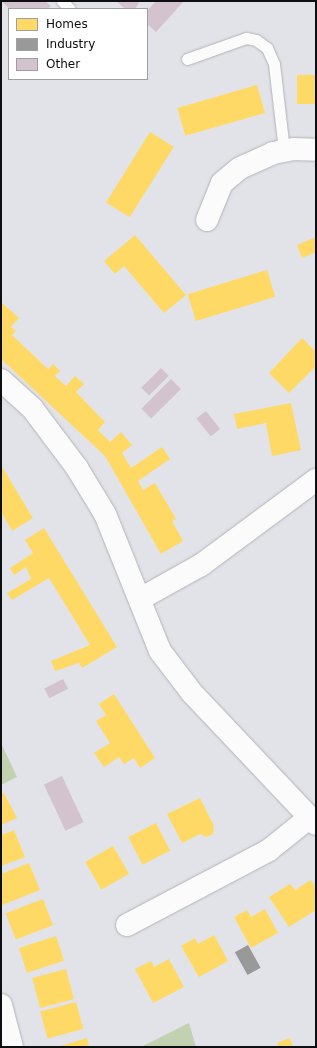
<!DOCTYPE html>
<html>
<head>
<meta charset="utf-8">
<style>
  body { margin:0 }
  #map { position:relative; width:317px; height:1048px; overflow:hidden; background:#e2e3e8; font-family:"DejaVu Sans",sans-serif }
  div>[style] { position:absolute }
  .green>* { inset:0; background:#c2d1af }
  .homes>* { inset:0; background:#ffd966; transform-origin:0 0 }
  .industry>* { inset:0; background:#999; transform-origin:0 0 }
  .building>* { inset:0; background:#d3c3cf; transform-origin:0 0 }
  .roads { filter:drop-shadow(0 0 1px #b2b3b7) drop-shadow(0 0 1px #b2b3b7) }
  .lane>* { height:11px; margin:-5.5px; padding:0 5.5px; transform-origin:5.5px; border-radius:5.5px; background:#fbfbfc }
  .street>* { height:22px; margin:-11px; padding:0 11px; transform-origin:11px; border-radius:11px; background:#fbfbfc }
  span { translate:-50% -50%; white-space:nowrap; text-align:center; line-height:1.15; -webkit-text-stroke:4px #fff; paint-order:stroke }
  .frame { position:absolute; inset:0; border:2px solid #0d0e11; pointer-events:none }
  .legend { position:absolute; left:8px; top:8px; width:140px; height:72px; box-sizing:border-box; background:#fff; border:1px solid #9e9fa0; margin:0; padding:5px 7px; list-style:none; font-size:12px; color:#0d0e11 }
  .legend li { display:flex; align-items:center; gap:8px; height:20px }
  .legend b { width:20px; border:1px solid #9e9fa0 }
</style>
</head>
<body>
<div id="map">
  <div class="green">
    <i style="clip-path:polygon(1px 743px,17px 777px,1px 785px)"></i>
    <i style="clip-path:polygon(189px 1023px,196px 1047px,141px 1047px)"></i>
  </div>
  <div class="homes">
    <i style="left:297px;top:75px;width:19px;height:29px"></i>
    <i style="left:257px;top:85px;width:29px;height:83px;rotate:74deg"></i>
    <i style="left:150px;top:132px;width:28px;height:83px;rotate:32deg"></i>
    <i style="clip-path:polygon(135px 235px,186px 295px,164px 313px,124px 266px,115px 274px,104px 261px)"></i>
    <i style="clip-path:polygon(316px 237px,316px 252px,302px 258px,297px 245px)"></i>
    <i style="left:267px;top:270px;width:28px;height:83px;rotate:73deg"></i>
    <i style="clip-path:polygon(2px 303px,19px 318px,11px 327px,16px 331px,12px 335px,48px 369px,53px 364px,60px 371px,55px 376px,66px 386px,75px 376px,84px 384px,76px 392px,105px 422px,98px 430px,110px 442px,121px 432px,132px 445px,122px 453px,131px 468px,162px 447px,170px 459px,138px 481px,143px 490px,155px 483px,176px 519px,172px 521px,183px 541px,161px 554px,105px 456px,1px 359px)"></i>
    <i style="clip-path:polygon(302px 338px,316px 352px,316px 366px,289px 393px,269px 373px)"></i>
    <i style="clip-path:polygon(291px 403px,301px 450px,272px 456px,266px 423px,237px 429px,234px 414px)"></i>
    <i style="clip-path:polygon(1px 465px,33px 518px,12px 531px,1px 512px)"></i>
    <i style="clip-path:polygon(44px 528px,117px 647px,82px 668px,79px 663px,55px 671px,51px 661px,90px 645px,49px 578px,12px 600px,7px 593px,31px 579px,26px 567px,14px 575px,10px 568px,33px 553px,25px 540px)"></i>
    <i style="clip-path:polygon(114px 694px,155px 758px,140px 768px,134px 758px,124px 764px,119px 757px,104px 767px,94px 753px,110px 743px,96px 721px,106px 715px,99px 704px)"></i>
    <i style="clip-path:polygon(4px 793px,17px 818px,1px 825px,1px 795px)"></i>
    <i style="clip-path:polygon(200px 798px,214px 826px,213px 834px,206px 837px,200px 834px,182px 843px,167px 814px)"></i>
    <i style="left:156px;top:823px;width:31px;height:31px;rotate:63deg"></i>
    <i style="clip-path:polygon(14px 830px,25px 857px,1px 866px,1px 835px)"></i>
    <i style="left:113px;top:846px;width:32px;height:32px;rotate:60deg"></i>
    <i style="clip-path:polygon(29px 863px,40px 890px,2px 905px,1px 874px)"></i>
    <i style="clip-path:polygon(311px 880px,316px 888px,316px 910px,289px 927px,269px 897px,290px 884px,295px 890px)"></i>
    <i style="left:43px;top:899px;width:28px;height:40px;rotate:69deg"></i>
    <i style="clip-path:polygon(265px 909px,278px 933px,251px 948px,234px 917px,247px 910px,251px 917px)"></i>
    <i style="clip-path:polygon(214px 935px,228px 961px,199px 977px,181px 946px,195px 938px,198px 944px)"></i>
    <i style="left:56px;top:936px;width:26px;height:39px;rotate:72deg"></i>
    <i style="clip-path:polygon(169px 959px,184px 987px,153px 1003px,135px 969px,151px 961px,154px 967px)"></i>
    <i style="left:66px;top:969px;width:31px;height:35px;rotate:75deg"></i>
    <i style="left:76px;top:1002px;width:28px;height:37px;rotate:75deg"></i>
    <i style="clip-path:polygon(87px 1038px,89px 1047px,57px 1047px)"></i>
    <i style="clip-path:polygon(290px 1038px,293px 1047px,279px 1047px,277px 1043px)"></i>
  </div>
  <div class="industry">
    <i style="left:248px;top:945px;width:26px;height:15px;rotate:61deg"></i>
  </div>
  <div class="building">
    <i style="clip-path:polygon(1px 1px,45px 1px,51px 6px,48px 9px,10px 9px)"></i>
    <i style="clip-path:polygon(116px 1px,136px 1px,139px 3px,135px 9px,125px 9px)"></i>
    <i style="clip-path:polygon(156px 1px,184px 1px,156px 32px,147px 24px,147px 11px)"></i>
    <i style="left:161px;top:368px;width:11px;height:28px;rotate:45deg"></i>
    <i style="left:171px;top:379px;width:14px;height:42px;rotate:45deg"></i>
    <i style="left:206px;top:411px;width:23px;height:12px;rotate:52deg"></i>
    <i style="left:63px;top:679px;width:11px;height:21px;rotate:63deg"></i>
    <i style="left:62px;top:776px;width:51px;height:20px;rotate:65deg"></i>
  </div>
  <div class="roads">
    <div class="lane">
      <i style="left:62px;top:1px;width:11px;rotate:45deg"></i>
      <i style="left:187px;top:59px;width:63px;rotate:-19.6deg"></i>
      <i style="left:246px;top:38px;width:10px;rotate:11deg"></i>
      <i style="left:256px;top:40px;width:14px;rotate:36deg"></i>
      <i style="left:267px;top:48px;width:17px;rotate:66deg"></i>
      <i style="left:274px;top:64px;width:88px;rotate:83.4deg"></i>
    </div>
    <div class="street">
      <i style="left:207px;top:220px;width:40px;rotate:-68deg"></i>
      <i style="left:222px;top:183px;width:23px;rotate:-40deg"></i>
      <i style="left:240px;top:168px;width:36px;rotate:-24deg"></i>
      <i style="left:273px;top:153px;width:20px;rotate:-11deg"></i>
      <i style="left:293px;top:149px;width:23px;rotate:2deg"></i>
      <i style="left:1px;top:380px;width:42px;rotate:42.1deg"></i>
      <i style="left:32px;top:408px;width:75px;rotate:53.1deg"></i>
      <i style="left:77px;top:468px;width:54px;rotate:58.7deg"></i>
      <i style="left:105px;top:514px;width:148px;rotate:68.1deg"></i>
      <i style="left:160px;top:651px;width:53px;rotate:52.7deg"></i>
      <i style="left:192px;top:693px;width:180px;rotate:46.6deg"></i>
      <i style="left:140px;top:599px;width:70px;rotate:-29.1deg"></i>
      <i style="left:201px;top:565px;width:143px;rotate:-36.5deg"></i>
      <i style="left:127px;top:925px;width:161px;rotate:-27.8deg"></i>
      <i style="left:269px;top:850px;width:51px;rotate:-38.7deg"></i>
      <i style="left:1px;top:1005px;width:43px;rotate:75.3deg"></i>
    </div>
  </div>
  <div class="frame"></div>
  <ul class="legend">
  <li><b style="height:11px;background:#ffd966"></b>Homes</li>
  <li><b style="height:11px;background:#999"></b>Industry</li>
  <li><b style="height:11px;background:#d3c3cf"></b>Other</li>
  </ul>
</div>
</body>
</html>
